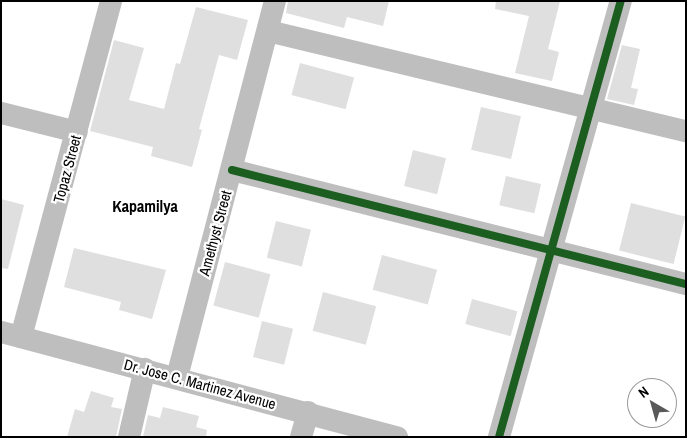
<!DOCTYPE html>
<html>
<head>
<meta charset="utf-8">
<style>
  body { margin:0 }
  #map { position:relative; width:687px; height:438px; overflow:hidden; background:#fff; font-family:"Archivo Narrow",sans-serif }
  div>[style] { position:absolute }
  .building>* { inset:0; background:#dfdfdf; transform-origin:0 0 }
  .minor>* { height:22px; margin:-11px; padding:0 11px; transform-origin:11px; border-radius:11px; background:#bebebe }
  .cycleway>* { height:8px; margin:-4px; padding:0 4px; transform-origin:4px; border-radius:4px; background:#1b5e20 }
  span { translate:-50% -50%; white-space:nowrap; text-align:center; line-height:1.15; -webkit-text-stroke:4.5px #fff; paint-order:stroke }
  .street-label { font-size:15px; color:#000 }
  .neighbourhood-label { font-size:16px; color:#000; font-weight:700 }
  .frame { position:absolute; inset:0; border:2px solid #000; pointer-events:none }
  .north { position:absolute; left:627px; top:378px; width:50px; height:50px; box-sizing:border-box; background:#fff; border:1px solid #999; border-radius:50%; rotate:322deg; font-size:14px; font-weight:700; line-height:20px; text-align:center; color:#000 }
  .north::after { content:''; display:block; margin:auto; width:18px; height:22px; background:#595959; clip-path:polygon(50% 0,100% 100%,50% 72%,0 100%) }
</style>
</head>
<body>
<div id="map">
  <div class="building">
    <i style="clip-path:polygon(288px 1px,389px 1px,383px 26px,347px 17px,344px 28px,286px 13px)"></i>
    <i style="clip-path:polygon(496px 1px,560px 1px,548px 49px,559px 52px,552px 81px,515px 73px,529px 16px,495px 9px)"></i>
    <i style="clip-path:polygon(196px 7px,248px 20px,237px 60px,219px 55px,199px 129px,202px 130px,192px 167px,151px 156px,153px 147px,90px 131px,114px 40px,144px 48px,129px 100px,164px 109px,176px 63px,180px 64px)"></i>
    <i style="clip-path:polygon(622px 45px,640px 49px,631px 88px,638px 89px,634px 105px,607px 99px)"></i>
    <i style="left:300px;top:63px;width:56px;height:33px;rotate:15deg"></i>
    <i style="left:481px;top:107px;width:41px;height:44px;rotate:13deg"></i>
    <i style="left:413px;top:150px;width:34px;height:37px;rotate:14deg"></i>
    <i style="left:506px;top:176px;width:36px;height:30px;rotate:13deg"></i>
    <i style="clip-path:polygon(1px 199px,24px 205px,8px 269px,1px 268px)"></i>
    <i style="left:631px;top:203px;width:56px;height:49px;rotate:14deg"></i>
    <i style="left:276px;top:221px;width:36px;height:38px;rotate:14deg"></i>
    <i style="clip-path:polygon(74px 248px,166px 270px,152px 319px,119px 310px,121px 302px,64px 287px)"></i>
    <i style="left:382px;top:255px;width:57px;height:36px;rotate:15deg"></i>
    <i style="left:225px;top:262px;width:47px;height:45px;rotate:15deg"></i>
    <i style="left:323px;top:292px;width:55px;height:40px;rotate:15deg"></i>
    <i style="left:472px;top:299px;width:47px;height:26px;rotate:15deg"></i>
    <i style="left:262px;top:321px;width:32px;height:37px;rotate:14deg"></i>
    <i style="clip-path:polygon(91px 391px,114px 398px,111px 407px,122px 409px,116px 437px,67px 437px,75px 409px,84px 412px)"></i>
    <i style="clip-path:polygon(163px 407px,199px 416px,196px 427px,207px 430px,206px 437px,143px 437px,148px 415px,160px 418px)"></i>
  </div>
  <div class="minor">
    <i style="left:268px;top:31px;width:430px;rotate:13.5deg"></i>
    <i style="left:1px;top:113px;width:78px;rotate:14deg"></i>
    <i style="left:232px;top:170px;width:468px;rotate:14.1deg"></i>
    <i style="left:1px;top:332px;width:410px;rotate:14.9deg"></i>
    <i style="left:21px;top:337px;width:348px;rotate:-75deg"></i>
    <i style="left:177px;top:377px;width:389px;rotate:-75.4deg"></i>
    <i style="left:129px;top:437px;width:70px;rotate:-76.8deg"></i>
    <i style="left:301px;top:437px;width:26px;rotate:-74deg"></i>
    <i style="left:499px;top:437px;width:453px;rotate:-74.4deg"></i>
  </div>
  <div class="cycleway">
    <i style="left:232px;top:170px;width:468px;rotate:14.1deg"></i>
    <i style="left:499px;top:437px;width:453px;rotate:-74.4deg"></i>
  </div>
  <div class="street-label">
    <span style="left:67px;top:169px;rotate:-75deg">Topaz Street</span>
    <span style="left:215px;top:233px;rotate:-75deg">Amethyst Street</span>
    <span style="left:200px;top:384px;rotate:15deg">Dr. Jose C. Martinez Avenue</span>
  </div>
  <div class="neighbourhood-label">
    <span style="left:145px;top:206px">Kapamilya</span>
  </div>
  <div class="frame"></div>
  <div class="north">N</div>
</div>
</body>
</html>
